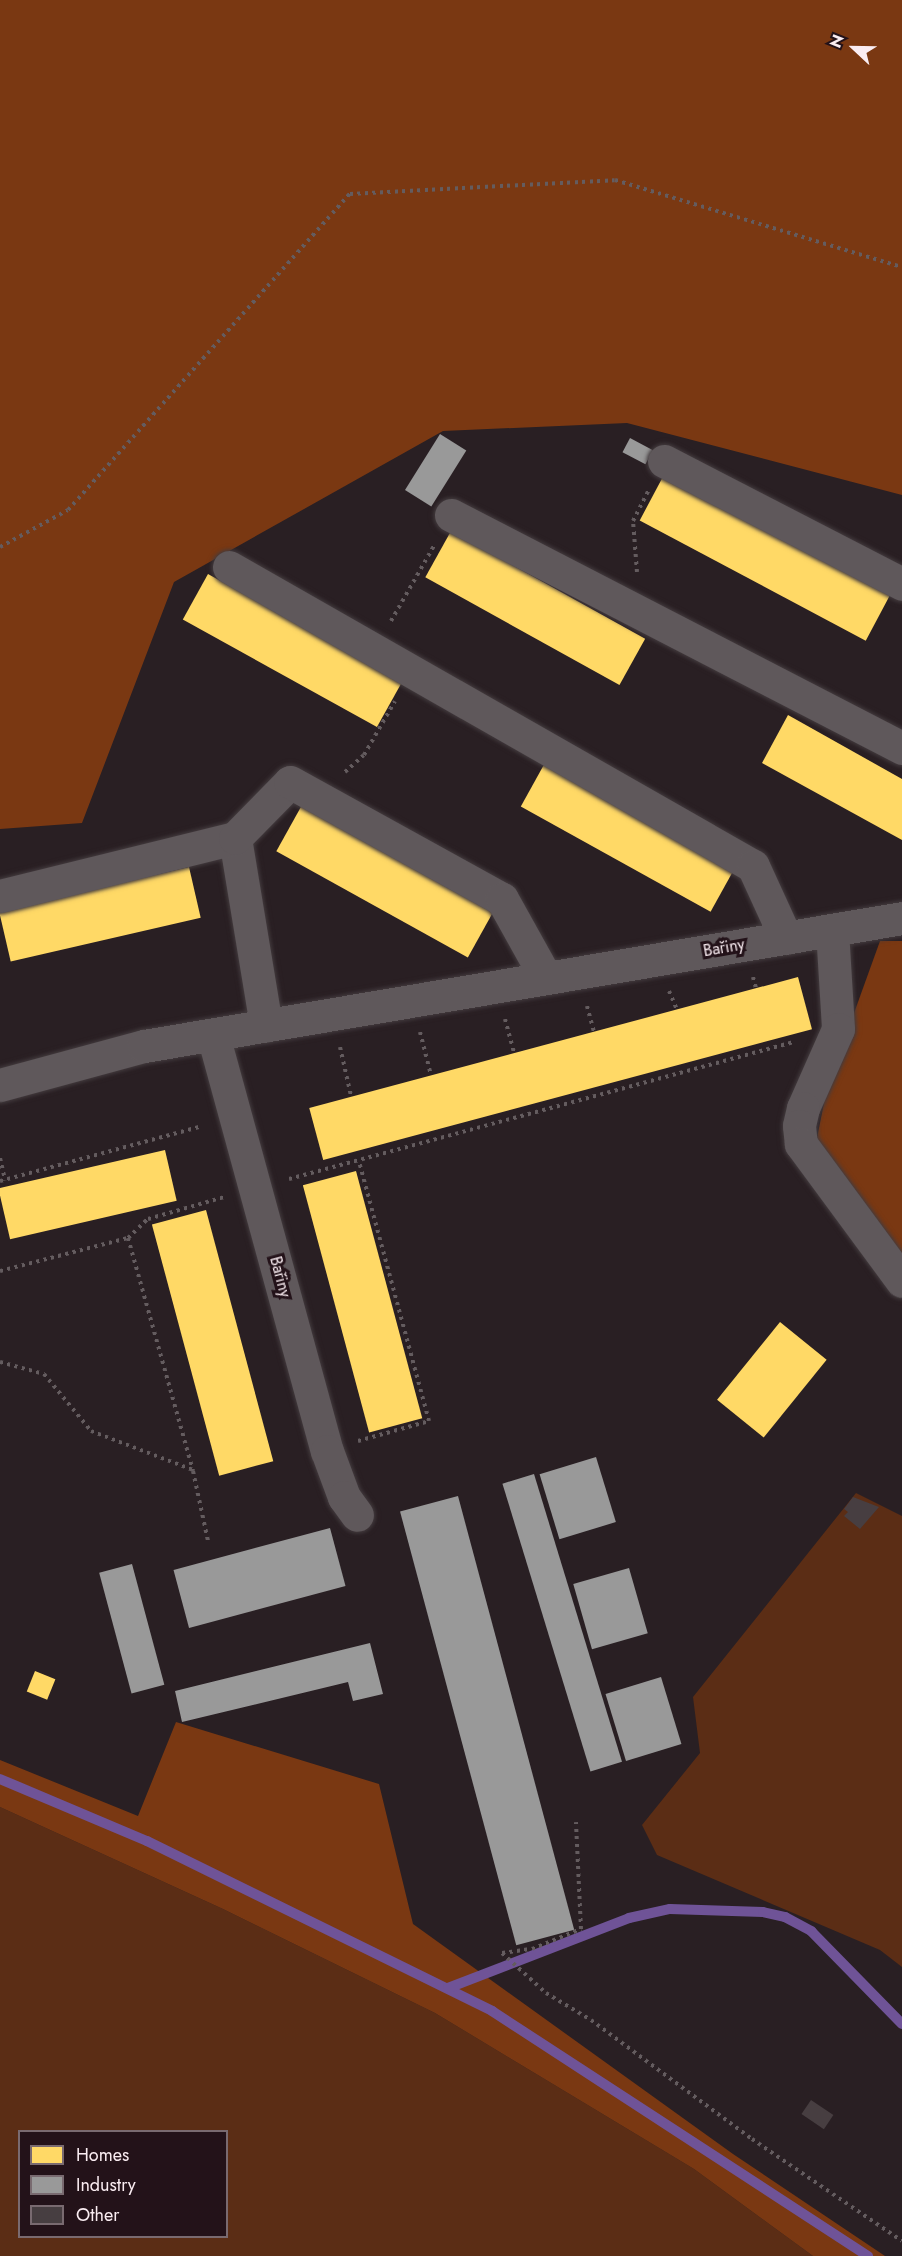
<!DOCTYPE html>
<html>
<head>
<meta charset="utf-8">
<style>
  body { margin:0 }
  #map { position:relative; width:902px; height:2256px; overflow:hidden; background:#291f23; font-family:Jost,sans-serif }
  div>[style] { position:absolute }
  .green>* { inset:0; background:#5b2d15 }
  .forest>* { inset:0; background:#7a3812 }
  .homes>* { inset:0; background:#ffd966; transform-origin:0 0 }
  .industry>* { inset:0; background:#999; transform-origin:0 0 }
  .stream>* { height:10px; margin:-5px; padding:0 5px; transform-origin:5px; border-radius:5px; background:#6f5397 }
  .building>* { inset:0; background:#473e41; transform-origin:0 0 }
  .path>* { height:4px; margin-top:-2px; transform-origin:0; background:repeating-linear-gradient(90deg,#645c5f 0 3px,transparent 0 7.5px) }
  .roads { filter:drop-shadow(0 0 2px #433b3e) drop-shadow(0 0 2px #433b3e) }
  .minor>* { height:33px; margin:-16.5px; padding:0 16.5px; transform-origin:16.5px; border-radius:16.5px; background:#5f585b }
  span { translate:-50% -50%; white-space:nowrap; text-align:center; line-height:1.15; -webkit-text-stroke:6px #231219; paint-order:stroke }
  .street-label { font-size:16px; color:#faedf2 }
  .legend { position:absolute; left:18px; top:2130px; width:210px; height:108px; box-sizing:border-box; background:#231219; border:2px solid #796a70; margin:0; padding:8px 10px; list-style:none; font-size:18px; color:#faedf2 }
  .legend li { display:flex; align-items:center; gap:12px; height:30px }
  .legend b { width:30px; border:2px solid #796a70 }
  .north { position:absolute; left:824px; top:18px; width:60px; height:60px; -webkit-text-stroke:4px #231219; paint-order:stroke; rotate:292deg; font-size:16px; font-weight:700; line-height:24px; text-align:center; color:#faedf2 }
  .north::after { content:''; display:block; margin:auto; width:21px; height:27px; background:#faedf2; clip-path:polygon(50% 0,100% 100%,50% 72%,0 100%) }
</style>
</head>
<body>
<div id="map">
  <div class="green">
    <i style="clip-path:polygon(856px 1493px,902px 1516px,902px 1967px,880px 1950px,657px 1855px,642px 1825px,700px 1753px,693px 1697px)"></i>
    <i style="clip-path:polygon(evenodd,0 1807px,223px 1909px,435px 2013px,694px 2169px,813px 2256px,0 2256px,0 1807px,20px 2132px,226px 2132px,226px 2236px,20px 2236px,20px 2132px)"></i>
  </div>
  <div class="forest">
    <i style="clip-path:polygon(0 0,902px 0,902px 495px,627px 423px,443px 431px,174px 582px,82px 823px,0 829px)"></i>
    <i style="clip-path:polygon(880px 941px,902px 941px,902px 1261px,814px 1153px,827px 1088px)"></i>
    <i style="clip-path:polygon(176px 1722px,379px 1784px,413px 1924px,733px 2154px,885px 2256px,813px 2256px,694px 2169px,435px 2013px,223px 1909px,0 1807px,0 1760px,138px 1816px)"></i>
  </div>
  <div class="homes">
    <i style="left:666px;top:471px;width:256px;height:56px;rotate:28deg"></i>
    <i style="left:451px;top:531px;width:222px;height:53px;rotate:29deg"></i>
    <i style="left:208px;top:574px;width:222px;height:52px;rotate:29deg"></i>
    <i style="clip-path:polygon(788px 715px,902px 779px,902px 840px,762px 763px)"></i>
    <i style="left:546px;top:761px;width:217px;height:52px;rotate:29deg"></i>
    <i style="left:302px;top:805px;width:219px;height:53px;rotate:29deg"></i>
    <i style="left:189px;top:867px;width:52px;height:195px;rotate:77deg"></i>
    <i style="left:798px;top:977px;width:54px;height:506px;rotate:75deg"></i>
    <i style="left:165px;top:1150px;width:52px;height:171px;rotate:77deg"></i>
    <i style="left:356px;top:1171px;width:256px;height:55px;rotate:75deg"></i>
    <i style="left:206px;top:1210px;width:260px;height:56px;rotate:75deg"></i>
    <i style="left:780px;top:1322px;width:60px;height:100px;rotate:39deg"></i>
    <i style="left:35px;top:1671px;width:22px;height:22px;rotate:22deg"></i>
  </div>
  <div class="industry">
    <i style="left:440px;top:434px;width:31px;height:66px;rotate:32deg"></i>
    <i style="left:630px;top:438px;width:26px;height:16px;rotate:28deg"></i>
    <i style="left:596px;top:1457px;width:68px;height:59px;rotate:73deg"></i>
    <i style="left:534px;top:1474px;width:301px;height:33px;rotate:73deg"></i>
    <i style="left:458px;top:1496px;width:449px;height:60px;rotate:75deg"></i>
    <i style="left:330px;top:1528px;width:60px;height:162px;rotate:75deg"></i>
    <i style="left:132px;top:1564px;width:125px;height:34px;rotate:75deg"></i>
    <i style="left:629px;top:1568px;width:68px;height:58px;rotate:74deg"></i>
    <i style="clip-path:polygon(370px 1643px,383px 1694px,353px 1701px,348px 1682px,182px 1722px,175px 1691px)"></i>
    <i style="left:661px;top:1677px;width:70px;height:58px;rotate:73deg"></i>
  </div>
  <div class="stream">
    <i style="left:0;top:1779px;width:160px;rotate:22.9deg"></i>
    <i style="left:147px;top:1841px;width:385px;rotate:26.2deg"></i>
    <i style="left:492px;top:2011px;width:449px;rotate:33.1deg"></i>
    <i style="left:448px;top:1988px;width:194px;rotate:-21.1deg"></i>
    <i style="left:629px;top:1918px;width:42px;rotate:-12.4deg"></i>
    <i style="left:670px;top:1909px;width:93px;rotate:1.8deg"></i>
    <i style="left:763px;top:1912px;width:23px;rotate:13deg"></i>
    <i style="left:785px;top:1917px;width:30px;rotate:28deg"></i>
    <i style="left:811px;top:1931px;width:130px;rotate:45.6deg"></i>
  </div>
  <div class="building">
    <i style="clip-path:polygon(853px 1497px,879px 1507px,860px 1529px,844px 1516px,848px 1512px,844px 1509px)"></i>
    <i style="left:811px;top:2100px;width:27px;height:17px;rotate:34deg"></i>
  </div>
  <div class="path">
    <i style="left:0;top:547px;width:77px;rotate:-28.6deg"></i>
    <i style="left:68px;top:510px;width:424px;rotate:-48.3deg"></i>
    <i style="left:350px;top:194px;width:265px;rotate:-3deg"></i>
    <i style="left:615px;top:180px;width:300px;rotate:16.9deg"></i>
    <i style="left:637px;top:572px;width:51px;rotate:-94.5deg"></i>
    <i style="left:633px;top:521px;width:34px;rotate:-63deg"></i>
    <i style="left:391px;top:621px;width:89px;rotate:-60.3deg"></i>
    <i style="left:345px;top:772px;width:25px;rotate:-42deg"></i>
    <i style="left:364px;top:755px;width:62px;rotate:-60.1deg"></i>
    <i style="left:753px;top:977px;width:11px;rotate:75deg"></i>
    <i style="left:669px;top:991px;width:21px;rotate:67deg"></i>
    <i style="left:587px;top:1006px;width:27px;rotate:75deg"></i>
    <i style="left:505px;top:1019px;width:35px;rotate:75deg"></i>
    <i style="left:420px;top:1032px;width:44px;rotate:75.7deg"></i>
    <i style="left:340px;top:1047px;width:50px;rotate:77.3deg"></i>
    <i style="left:0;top:1158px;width:23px;rotate:77deg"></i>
    <i style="left:289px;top:1179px;width:523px;rotate:-15.18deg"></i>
    <i style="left:0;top:1181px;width:209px;rotate:-15.2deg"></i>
    <i style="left:128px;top:1238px;width:28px;rotate:-44deg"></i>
    <i style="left:148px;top:1219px;width:79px;rotate:-16.1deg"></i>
    <i style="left:0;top:1271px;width:132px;rotate:-14.5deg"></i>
    <i style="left:128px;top:1238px;width:242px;rotate:74.4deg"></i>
    <i style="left:193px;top:1471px;width:72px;rotate:77.9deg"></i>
    <i style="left:0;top:1362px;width:46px;rotate:15.3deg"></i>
    <i style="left:44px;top:1374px;width:74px;rotate:50.5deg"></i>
    <i style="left:91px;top:1431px;width:109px;rotate:20.9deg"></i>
    <i style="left:358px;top:1441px;width:74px;rotate:-15.7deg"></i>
    <i style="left:429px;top:1421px;width:269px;rotate:-105.1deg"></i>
    <i style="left:502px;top:1953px;width:59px;rotate:42.3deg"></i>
    <i style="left:546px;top:1993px;width:52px;rotate:31deg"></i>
    <i style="left:591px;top:2020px;width:200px;rotate:36.5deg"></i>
    <i style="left:752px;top:2139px;width:181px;rotate:34.2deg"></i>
    <i style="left:502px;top:1953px;width:30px;rotate:-8deg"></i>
    <i style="left:532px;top:1949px;width:53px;rotate:-22.2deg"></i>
    <i style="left:581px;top:1929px;width:107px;rotate:-92.7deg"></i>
  </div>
  <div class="roads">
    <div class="minor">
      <i style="left:664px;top:461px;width:268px;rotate:27.3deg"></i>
      <i style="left:451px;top:515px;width:508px;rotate:27.32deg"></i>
      <i style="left:229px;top:567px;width:603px;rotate:29.71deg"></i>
      <i style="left:753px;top:866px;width:79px;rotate:65.4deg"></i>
      <i style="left:235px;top:838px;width:190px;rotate:80.6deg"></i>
      <i style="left:0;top:896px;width:242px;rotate:-13.9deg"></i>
      <i style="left:235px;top:838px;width:78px;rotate:-45.5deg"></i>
      <i style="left:290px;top:782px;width:242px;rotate:28.9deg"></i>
      <i style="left:502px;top:899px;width:90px;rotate:60.9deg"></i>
      <i style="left:832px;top:930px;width:99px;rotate:86.5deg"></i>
      <i style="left:838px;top:1029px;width:86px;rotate:113.9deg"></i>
      <i style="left:803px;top:1108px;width:18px;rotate:103deg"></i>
      <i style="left:799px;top:1126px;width:18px;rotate:84deg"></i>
      <i style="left:801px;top:1144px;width:170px;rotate:53.6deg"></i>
      <i style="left:213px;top:1035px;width:431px;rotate:74.7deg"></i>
      <i style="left:327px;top:1451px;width:49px;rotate:69.7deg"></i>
      <i style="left:344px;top:1497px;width:22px;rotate:54deg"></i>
      <i style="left:0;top:1085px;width:149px;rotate:-15.2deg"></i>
      <i style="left:144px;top:1046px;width:769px;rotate:-9.58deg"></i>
    </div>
  </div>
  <div class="street-label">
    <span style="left:724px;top:948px;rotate:-10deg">Bařiny</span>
    <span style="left:280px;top:1277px;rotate:75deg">Bařiny</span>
  </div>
  <ul class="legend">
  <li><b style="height:16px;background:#ffd966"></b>Homes</li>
  <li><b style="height:16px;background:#999"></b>Industry</li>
  <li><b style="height:16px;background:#473e41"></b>Other</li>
  </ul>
  <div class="north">N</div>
</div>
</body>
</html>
